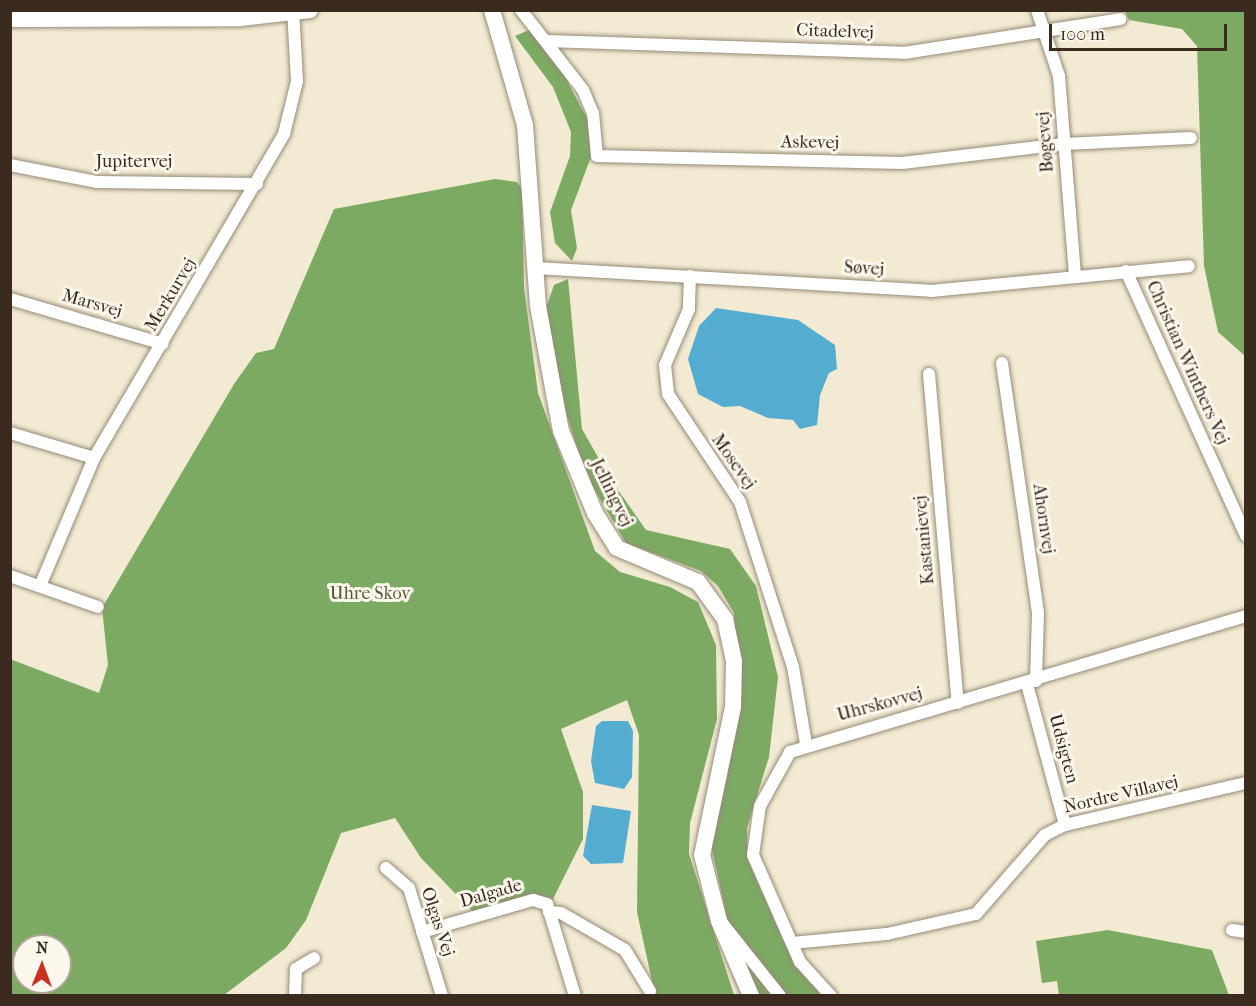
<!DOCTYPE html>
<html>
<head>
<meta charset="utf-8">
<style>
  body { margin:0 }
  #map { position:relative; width:1256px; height:1006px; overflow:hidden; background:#f2ead2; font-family:"IM FELL French Canon",serif }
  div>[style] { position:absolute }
  .forest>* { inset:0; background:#7caa63 }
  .water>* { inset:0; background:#54add1 }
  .roads { filter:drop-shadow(0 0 2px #968a78) drop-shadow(0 0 2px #968a78) }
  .minor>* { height:12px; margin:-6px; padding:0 6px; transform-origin:6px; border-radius:6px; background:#fff }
  .tertiary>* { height:15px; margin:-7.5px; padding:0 7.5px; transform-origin:7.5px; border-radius:7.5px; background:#fff }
  .secondary>* { height:16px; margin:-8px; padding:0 8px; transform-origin:8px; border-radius:8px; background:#fff }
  span { translate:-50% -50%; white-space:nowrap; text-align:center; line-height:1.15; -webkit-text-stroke:6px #fbf7ec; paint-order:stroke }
  .street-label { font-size:18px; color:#3b2a1e }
  .park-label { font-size:18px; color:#585837 }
  .frame { position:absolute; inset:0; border:12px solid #3b2a1e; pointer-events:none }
  .north { position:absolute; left:12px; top:934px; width:60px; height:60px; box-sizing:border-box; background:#fbf7ec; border:2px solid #aea59a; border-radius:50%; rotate:1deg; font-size:16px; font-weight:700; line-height:24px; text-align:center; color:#3b2a1e }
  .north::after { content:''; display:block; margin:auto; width:21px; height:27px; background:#c8321e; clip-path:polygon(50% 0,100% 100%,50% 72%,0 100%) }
  .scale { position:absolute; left:1049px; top:24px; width:178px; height:27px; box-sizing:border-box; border:3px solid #3b2a1e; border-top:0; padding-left:8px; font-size:18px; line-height:21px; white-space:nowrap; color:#3b2a1e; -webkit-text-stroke:4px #fbf7ec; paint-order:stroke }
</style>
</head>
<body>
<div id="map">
  <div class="forest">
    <i style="clip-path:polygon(1125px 11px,1245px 11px,1245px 356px,1218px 332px,1204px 266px,1197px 46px,1182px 29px,1129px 20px)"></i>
    <i style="clip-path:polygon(529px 30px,558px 64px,589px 122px,591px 157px,571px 210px,577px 248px,572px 261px,555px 243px,550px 212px,570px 156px,571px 132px,553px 87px,515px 36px)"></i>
    <i style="clip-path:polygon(evenodd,495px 179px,517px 182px,522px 189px,524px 288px,538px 393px,595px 551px,620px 572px,670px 587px,698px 602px,716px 645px,717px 719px,690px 823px,689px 854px,734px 995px,655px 995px,637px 912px,639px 735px,627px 700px,561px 729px,583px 792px,583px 839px,550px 905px,532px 898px,477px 916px,421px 858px,395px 818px,341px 833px,306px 920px,286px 948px,224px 995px,11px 995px,10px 659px,99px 693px,108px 665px,102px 608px,234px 384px,256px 353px,274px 349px,334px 209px,495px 179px,24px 946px,60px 946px,60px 982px,24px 982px,24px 946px)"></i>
    <i style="clip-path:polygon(568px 279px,582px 429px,611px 480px,646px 530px,730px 549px,756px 586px,778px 677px,769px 757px,747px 828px,748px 860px,784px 942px,821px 995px,760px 995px,731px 935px,709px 837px,738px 710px,734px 613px,718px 586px,701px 571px,626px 543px,586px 475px,561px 397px,546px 308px,554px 285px)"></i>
    <i style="clip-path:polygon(1108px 930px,1212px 950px,1229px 995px,1059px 995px,1057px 981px,1042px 983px,1036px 941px)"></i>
  </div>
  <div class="water">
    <i style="clip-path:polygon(716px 308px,798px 320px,835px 345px,837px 369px,829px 373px,820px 395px,817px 425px,800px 429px,793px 420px,768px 418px,740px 406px,723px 407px,698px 394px,688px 359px,699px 326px)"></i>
    <i style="clip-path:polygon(602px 721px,628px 721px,633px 731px,632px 777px,624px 789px,595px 783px,591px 761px,596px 726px)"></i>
    <i style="clip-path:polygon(592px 805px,631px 811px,623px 863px,591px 864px,583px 856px)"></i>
  </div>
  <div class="roads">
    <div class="minor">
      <i style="left:521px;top:10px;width:101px;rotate:52.2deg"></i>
      <i style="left:583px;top:90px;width:25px;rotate:67deg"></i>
      <i style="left:593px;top:113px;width:43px;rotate:84.7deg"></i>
      <i style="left:597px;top:156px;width:305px;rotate:1.3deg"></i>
      <i style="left:902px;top:163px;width:163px;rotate:-6.7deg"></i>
      <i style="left:1064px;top:144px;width:127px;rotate:-2.7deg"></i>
      <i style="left:1037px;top:10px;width:70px;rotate:71.6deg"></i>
      <i style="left:1059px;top:76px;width:199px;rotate:85.4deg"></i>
      <i style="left:547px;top:41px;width:357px;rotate:1.9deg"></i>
      <i style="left:904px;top:53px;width:219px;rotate:-8.9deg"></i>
      <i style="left:10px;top:165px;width:89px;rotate:11.1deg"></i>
      <i style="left:97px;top:182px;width:160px;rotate:0.7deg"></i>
      <i style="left:535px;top:268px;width:397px;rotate:3.3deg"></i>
      <i style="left:931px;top:291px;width:259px;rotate:-5.5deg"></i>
      <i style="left:1126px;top:271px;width:291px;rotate:65.6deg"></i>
      <i style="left:690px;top:276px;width:33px;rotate:92deg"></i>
      <i style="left:689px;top:309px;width:61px;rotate:113.2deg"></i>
      <i style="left:665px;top:365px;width:29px;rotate:84deg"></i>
      <i style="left:668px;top:394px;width:130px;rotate:56.3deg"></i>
      <i style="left:740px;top:502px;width:173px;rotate:72.2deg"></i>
      <i style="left:793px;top:667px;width:78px;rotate:80.4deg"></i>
      <i style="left:10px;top:299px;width:159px;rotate:16.4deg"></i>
      <i style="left:1002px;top:363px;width:253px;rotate:81.8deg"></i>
      <i style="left:1038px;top:613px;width:68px;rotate:91.7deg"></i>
      <i style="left:929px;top:374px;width:330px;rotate:85deg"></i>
      <i style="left:10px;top:433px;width:88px;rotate:16.6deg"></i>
      <i style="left:10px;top:576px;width:93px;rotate:19.4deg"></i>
      <i style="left:40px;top:586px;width:139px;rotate:-67.1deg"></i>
      <i style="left:94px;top:458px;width:376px;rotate:-59.6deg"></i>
      <i style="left:284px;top:134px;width:55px;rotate:-76.2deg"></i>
      <i style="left:297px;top:81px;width:71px;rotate:-93.2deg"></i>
      <i style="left:1027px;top:684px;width:146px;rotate:74.9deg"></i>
      <i style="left:386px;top:868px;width:30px;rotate:41deg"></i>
      <i style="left:409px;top:888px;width:113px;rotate:73deg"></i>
      <i style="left:549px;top:912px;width:12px;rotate:5deg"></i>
      <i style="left:561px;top:913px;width:74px;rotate:30deg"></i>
      <i style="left:625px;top:950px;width:48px;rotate:58.6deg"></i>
      <i style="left:722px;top:923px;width:93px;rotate:51.5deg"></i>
      <i style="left:1232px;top:930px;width:14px;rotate:8deg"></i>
      <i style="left:422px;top:932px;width:116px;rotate:-16.1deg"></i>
      <i style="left:533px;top:900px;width:15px;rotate:16deg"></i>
      <i style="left:547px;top:904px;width:96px;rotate:73.1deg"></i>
      <i style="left:792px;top:943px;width:95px;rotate:-5.4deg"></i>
      <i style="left:887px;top:934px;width:91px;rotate:-12.7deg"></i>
      <i style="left:976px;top:914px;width:105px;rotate:-48.9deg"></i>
      <i style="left:1045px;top:835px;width:22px;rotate:-27deg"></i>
      <i style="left:1065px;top:825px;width:186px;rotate:-13.1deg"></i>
      <i style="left:295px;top:996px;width:27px;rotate:-88deg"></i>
      <i style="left:296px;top:969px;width:21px;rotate:-31deg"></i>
      <i style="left:831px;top:996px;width:46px;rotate:-132.4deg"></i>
      <i style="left:800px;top:962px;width:117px;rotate:-113.7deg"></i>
      <i style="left:753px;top:855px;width:49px;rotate:-81.9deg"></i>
      <i style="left:760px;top:806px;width:62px;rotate:-60.9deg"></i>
      <i style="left:790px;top:752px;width:476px;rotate:-16.6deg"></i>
    </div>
    <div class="tertiary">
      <i style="left:10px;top:19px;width:230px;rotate:-0.2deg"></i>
      <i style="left:240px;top:18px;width:70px;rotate:-6.5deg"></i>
    </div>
    <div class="secondary">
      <i style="left:492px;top:10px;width:120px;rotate:74deg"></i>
      <i style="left:525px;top:125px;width:181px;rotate:85.9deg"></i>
      <i style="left:538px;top:306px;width:127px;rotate:79.6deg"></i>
      <i style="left:561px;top:431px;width:89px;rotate:67.5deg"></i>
      <i style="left:595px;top:513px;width:41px;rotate:57.8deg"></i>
      <i style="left:617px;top:548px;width:88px;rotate:22.8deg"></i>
      <i style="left:698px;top:582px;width:46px;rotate:53.9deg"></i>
      <i style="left:725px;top:619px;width:43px;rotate:77.9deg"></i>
      <i style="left:734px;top:661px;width:46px;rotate:91.2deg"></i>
      <i style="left:733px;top:707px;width:151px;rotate:101.8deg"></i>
      <i style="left:702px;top:855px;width:68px;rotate:75.6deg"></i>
      <i style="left:719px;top:921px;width:82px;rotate:66.9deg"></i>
    </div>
  </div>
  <div class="street-label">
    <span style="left:835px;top:32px;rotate:2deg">Citadelvej</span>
    <span style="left:1046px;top:142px;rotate:-94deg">Bøgevej</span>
    <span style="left:810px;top:143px;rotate:1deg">Askevej</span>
    <span style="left:134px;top:162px">Jupitervej</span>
    <span style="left:864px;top:269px;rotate:4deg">Søvej</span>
    <span style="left:171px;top:295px;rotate:-59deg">Merkurvej</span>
    <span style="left:92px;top:304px;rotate:16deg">Marsvej</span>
    <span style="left:1187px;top:363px;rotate:66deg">Christian Winthers Vej</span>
    <span style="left:733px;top:462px;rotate:55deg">Mosevej</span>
    <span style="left:611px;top:493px;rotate:64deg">Jellingvej</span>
    <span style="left:1043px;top:519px;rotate:82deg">Ahornvej</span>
    <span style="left:925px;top:540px;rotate:-95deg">Kastanievej</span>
    <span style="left:880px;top:705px;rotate:-15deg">Uhrskovvej</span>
    <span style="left:1063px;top:749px;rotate:75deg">Udsigten</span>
    <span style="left:1121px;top:795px;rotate:-13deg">Nordre Villavej</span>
    <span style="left:491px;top:894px;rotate:-16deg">Dalgade</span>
    <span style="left:437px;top:922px;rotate:72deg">Olgas Vej</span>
  </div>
  <div class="park-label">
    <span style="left:370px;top:594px">Uhre Skov</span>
  </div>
  <div class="frame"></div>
  <div class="north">N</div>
  <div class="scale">100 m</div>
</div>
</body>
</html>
